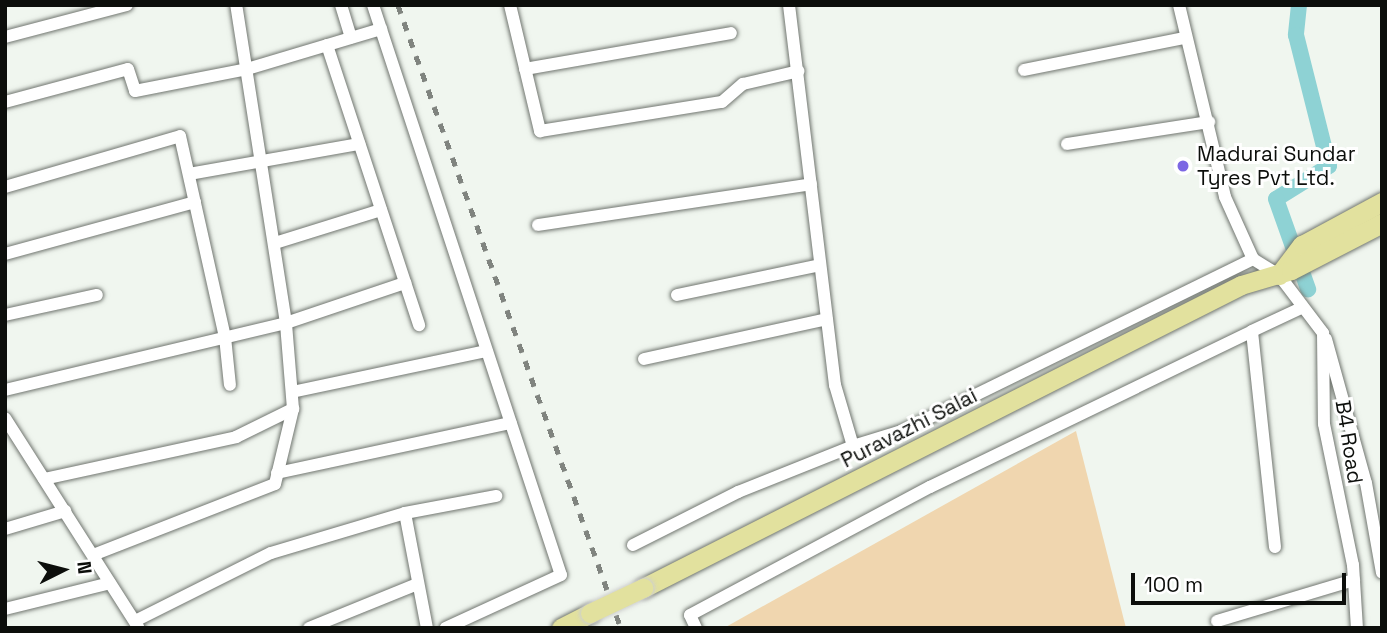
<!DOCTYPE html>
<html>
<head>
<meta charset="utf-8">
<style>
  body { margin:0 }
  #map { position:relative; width:1387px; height:633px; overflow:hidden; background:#f0f6ef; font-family:"Space Grotesk",sans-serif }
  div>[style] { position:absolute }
  .green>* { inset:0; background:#f0d6af }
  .canal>* { height:16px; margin:-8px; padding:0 8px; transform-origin:8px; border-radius:8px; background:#8ed2d4 }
  .roads { filter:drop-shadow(0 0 2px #717670) drop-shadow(0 0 2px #717670) }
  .minor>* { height:12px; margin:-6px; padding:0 6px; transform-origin:6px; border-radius:6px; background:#fff }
  .primary>* { height:19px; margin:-9.5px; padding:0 9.5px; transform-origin:9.5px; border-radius:9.5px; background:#e2e19e }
  .rail>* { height:4.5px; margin-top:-2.25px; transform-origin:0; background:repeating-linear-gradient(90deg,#80847f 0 9px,transparent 0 18px) }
  .bridges { filter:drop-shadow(0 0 2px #cecfce) drop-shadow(0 0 2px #cecfce) }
  .primary-bridge>* { height:19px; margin:-9.5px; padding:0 9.5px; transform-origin:9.5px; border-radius:9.5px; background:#e2e19e }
  .dots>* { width:19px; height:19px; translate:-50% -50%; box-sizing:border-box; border:4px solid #fff; border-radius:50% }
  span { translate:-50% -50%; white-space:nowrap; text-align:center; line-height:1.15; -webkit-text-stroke:6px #fff; paint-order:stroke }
  .poi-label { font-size:21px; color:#0c0e0b }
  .left { translate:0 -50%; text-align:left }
  .street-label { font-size:21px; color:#0c0e0b }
  .frame { position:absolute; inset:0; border:7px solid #0c0e0b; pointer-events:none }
  .north { position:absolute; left:28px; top:535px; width:70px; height:70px; -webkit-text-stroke:5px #fff; paint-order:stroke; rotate:84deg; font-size:19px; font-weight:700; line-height:28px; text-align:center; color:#0c0e0b }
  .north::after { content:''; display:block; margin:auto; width:24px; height:32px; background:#0c0e0b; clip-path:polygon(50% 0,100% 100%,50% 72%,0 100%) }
  .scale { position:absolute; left:1131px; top:573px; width:215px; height:32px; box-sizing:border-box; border:4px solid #0c0e0b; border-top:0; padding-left:9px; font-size:21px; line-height:24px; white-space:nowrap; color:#0c0e0b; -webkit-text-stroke:5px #fff; paint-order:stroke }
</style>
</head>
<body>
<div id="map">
  <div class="green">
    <i style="clip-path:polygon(1076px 431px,1126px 628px,724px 628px)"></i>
  </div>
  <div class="canal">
    <i style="left:1299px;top:5px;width:30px;rotate:96deg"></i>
    <i style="left:1296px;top:35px;width:135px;rotate:75.9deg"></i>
    <i style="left:1329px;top:166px;width:62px;rotate:148.1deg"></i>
    <i style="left:1276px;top:199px;width:96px;rotate:70.4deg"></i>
  </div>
  <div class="roads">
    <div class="minor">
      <i style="left:341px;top:5px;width:34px;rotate:73deg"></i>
      <i style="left:373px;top:5px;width:600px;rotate:71.75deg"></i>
      <i style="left:561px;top:575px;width:127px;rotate:155.3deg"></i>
      <i style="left:510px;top:5px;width:130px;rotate:76.6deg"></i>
      <i style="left:540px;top:131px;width:184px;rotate:-9.1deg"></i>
      <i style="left:722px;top:102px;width:28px;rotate:-41deg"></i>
      <i style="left:743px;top:84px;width:57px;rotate:-13.1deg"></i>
      <i style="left:789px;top:5px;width:383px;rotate:83.1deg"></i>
      <i style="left:835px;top:385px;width:64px;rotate:73.6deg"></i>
      <i style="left:853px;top:446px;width:51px;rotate:-17deg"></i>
      <i style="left:902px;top:431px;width:391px;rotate:-26.1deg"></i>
      <i style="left:1179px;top:5px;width:197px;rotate:76.5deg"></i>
      <i style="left:1225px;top:197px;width:68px;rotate:65.7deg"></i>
      <i style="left:5px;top:37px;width:126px;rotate:-14.7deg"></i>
      <i style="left:327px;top:45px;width:295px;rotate:71.8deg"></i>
      <i style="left:525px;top:69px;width:209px;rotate:-9.9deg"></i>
      <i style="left:1024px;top:70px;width:163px;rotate:-11.3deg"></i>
      <i style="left:5px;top:102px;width:127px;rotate:-15deg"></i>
      <i style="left:128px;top:69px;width:23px;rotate:72deg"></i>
      <i style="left:135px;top:91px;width:114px;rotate:-11.1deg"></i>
      <i style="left:247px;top:69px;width:140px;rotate:-16.6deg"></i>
      <i style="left:1067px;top:144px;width:144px;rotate:-8.8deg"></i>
      <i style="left:189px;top:174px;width:173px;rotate:-10deg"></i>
      <i style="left:5px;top:187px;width:182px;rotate:-16.2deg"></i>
      <i style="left:180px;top:136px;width:206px;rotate:77.4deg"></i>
      <i style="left:225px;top:337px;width:48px;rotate:84.1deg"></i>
      <i style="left:538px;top:225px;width:276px;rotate:-8.5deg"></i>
      <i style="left:275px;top:243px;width:111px;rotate:-17.3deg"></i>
      <i style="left:5px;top:254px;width:197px;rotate:-15.3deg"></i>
      <i style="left:1253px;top:259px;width:31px;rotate:32deg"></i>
      <i style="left:1279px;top:275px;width:73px;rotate:52.8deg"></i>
      <i style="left:1323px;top:333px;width:91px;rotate:89.4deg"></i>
      <i style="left:1324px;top:424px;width:144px;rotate:78.4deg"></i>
      <i style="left:1353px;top:565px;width:63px;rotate:86.4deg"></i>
      <i style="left:677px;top:295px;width:146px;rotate:-11.8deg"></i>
      <i style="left:5px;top:315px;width:94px;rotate:-12.3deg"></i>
      <i style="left:1326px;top:339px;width:149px;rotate:74.5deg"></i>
      <i style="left:1366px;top:483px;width:91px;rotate:79.9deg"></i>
      <i style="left:644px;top:359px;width:187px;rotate:-12.3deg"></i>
      <i style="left:5px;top:390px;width:289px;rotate:-13.4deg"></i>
      <i style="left:286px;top:323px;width:126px;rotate:-18.6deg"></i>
      <i style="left:292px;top:392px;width:199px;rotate:-11.9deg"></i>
      <i style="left:5px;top:418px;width:248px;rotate:57.5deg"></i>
      <i style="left:277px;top:473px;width:239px;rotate:-12.1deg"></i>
      <i style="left:44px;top:479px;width:197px;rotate:-12.3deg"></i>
      <i style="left:236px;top:437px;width:64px;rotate:-26.2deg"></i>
      <i style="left:405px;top:513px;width:117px;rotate:79.2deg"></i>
      <i style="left:5px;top:529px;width:63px;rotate:-16.7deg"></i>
      <i style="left:633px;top:545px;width:118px;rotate:-26.8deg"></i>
      <i style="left:738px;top:492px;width:124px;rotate:-21.8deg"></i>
      <i style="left:1275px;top:547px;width:217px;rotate:-96.1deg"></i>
      <i style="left:1252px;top:331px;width:54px;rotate:-25.1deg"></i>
      <i style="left:93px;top:555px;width:195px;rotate:-21.3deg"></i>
      <i style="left:275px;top:484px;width:77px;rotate:-76.5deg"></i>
      <i style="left:293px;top:409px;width:86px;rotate:-94.7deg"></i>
      <i style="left:286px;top:323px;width:322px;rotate:-98.9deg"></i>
      <i style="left:5px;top:609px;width:108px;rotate:-13.9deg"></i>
      <i style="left:135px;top:621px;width:152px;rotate:-26.6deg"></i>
      <i style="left:271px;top:553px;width:140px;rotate:-16.6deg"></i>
      <i style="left:405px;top:513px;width:93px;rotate:-10.6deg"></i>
      <i style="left:1217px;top:621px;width:143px;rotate:-16.7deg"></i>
      <i style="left:309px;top:628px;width:114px;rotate:-22.1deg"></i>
      <i style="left:696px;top:628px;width:14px;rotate:-115deg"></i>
      <i style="left:690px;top:615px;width:272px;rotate:-28.1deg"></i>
      <i style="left:930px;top:487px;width:358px;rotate:-25.8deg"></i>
    </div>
    <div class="primary">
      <i style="left:1279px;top:275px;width:38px;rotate:-53deg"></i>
      <i style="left:1302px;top:245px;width:91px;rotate:-28.3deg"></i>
      <i style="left:643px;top:588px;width:670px;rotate:-26.87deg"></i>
      <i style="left:1241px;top:285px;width:52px;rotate:-16.7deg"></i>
      <i style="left:1291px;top:270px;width:102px;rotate:-27.3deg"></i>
      <i style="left:561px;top:628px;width:33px;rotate:-27deg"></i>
    </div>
  </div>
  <div class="rail">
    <i style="left:398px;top:5px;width:662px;rotate:70.31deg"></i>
  </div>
  <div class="bridges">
    <div class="primary-bridge">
      <i style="left:590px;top:613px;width:59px;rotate:-25.3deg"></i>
    </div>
  </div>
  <div class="dots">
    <i style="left:1183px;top:166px;background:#7c67e3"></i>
  </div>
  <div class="poi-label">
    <span class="left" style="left:1197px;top:166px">Madurai Sundar<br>Tyres Pvt Ltd.</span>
  </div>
  <div class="street-label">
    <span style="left:909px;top:428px;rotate:-27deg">Puravazhi Salai</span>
    <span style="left:1349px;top:442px;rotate:81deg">B4 Road</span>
  </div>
  <div class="frame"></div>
  <div class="north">N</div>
  <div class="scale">100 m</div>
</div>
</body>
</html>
